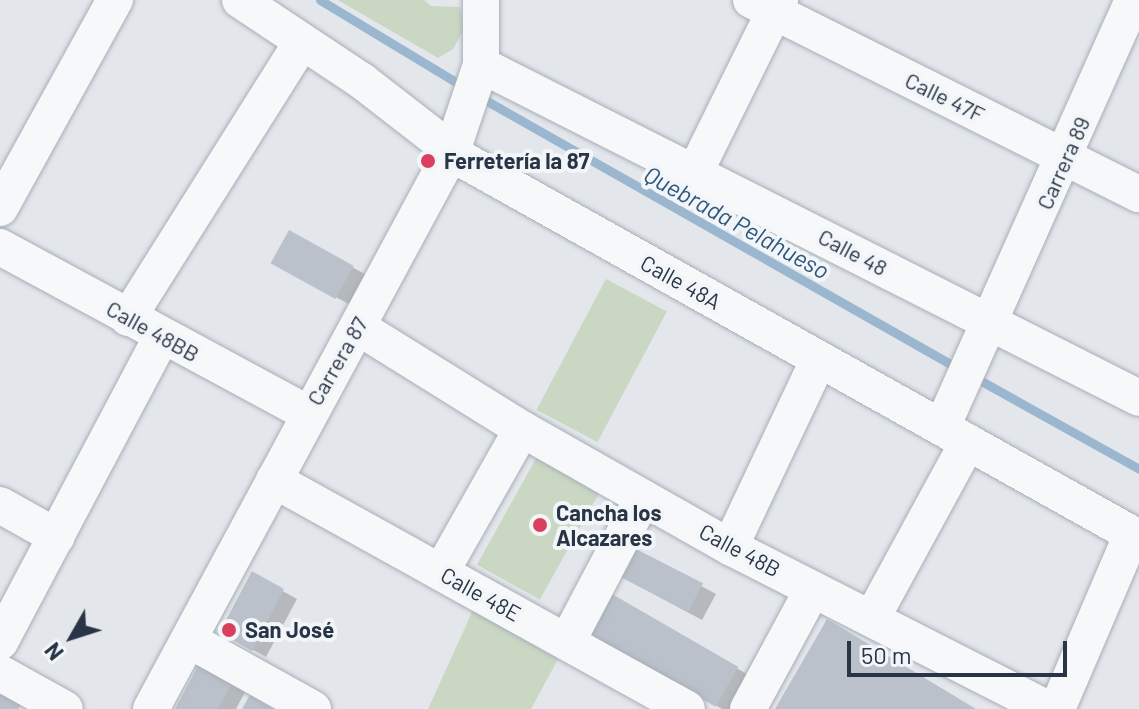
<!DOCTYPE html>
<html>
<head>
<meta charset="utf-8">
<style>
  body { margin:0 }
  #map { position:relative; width:1139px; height:709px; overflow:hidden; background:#e3e7ec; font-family:Barlow,sans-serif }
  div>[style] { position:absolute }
  .green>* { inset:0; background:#c9d7c3; transform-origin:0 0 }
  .shadow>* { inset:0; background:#0003; transform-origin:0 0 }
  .stream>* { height:9px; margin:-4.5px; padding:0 4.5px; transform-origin:4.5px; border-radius:4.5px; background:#9bb7cf }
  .building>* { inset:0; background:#bac1cb; transform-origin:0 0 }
  .roads { filter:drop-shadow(0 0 2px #a7aeb7) drop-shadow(0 0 2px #a7aeb7) }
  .minor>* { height:36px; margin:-18px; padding:0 18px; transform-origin:18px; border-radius:18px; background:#f6f8fa }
  .dots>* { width:22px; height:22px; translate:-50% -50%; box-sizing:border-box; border:4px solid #f3f6f9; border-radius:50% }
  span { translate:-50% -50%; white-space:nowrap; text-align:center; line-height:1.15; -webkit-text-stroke:8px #f3f6f9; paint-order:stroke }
  .street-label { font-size:22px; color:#293546 }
  .poi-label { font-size:22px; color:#293546; font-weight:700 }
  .left { translate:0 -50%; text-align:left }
  .water-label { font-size:24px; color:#2f577e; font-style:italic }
  .north { position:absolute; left:32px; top:597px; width:80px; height:80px; -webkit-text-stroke:6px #f3f6f9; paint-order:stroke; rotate:231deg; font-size:22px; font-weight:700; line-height:32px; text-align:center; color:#293546 }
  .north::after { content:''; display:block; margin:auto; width:28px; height:36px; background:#293546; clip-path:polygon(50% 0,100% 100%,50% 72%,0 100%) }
  .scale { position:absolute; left:847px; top:641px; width:220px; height:36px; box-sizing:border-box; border:4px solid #293546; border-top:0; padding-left:10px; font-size:24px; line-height:28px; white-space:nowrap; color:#293546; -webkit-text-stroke:6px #f3f6f9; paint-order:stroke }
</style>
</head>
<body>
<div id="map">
  <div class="green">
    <i style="clip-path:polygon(338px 0,424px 0,431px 6px,460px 7px,464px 30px,453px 49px,438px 58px)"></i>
    <i style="left:606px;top:279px;width:69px;height:148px;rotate:28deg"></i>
    <i style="left:540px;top:451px;width:72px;height:130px;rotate:29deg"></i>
    <i style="clip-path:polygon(473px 610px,558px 659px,531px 709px,428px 709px)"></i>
  </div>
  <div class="shadow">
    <i style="left:289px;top:232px;width:89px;height:34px;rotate:29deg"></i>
    <i style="clip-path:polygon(631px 548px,716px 594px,702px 620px,631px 582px)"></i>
    <i style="clip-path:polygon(252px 574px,297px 599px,266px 657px,232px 638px)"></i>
    <i style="clip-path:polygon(613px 596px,757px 680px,741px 709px,722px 709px,592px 633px)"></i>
    <i style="clip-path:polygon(200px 667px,245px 692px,236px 709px,177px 709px)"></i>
  </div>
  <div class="stream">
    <i style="left:320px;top:0;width:168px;rotate:31.1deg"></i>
    <i style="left:480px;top:97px;width:553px;rotate:29.58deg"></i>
    <i style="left:974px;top:377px;width:189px;rotate:29.1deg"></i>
  </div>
  <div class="building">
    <i style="left:289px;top:230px;width:74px;height:38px;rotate:29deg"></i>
    <i style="left:630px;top:546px;width:82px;height:32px;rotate:27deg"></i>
    <i style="clip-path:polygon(252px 571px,284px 589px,252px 651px,231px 639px,225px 622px)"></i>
    <i style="left:612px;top:594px;width:146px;height:46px;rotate:30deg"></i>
    <i style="clip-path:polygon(827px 619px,976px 709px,775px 709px)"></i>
    <i style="clip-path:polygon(199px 664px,232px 683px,218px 709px,175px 709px)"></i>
    <i style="clip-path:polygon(0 677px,27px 696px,18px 709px,0 709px)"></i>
    <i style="clip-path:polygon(250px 695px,273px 709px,242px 709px)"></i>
  </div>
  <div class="roads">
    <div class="minor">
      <i style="left:240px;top:0;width:146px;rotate:33.6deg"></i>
      <i style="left:362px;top:81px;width:130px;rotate:37.8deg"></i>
      <i style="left:465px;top:161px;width:772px;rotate:29.22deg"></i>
      <i style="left:751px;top:0;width:434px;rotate:26.6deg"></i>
      <i style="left:481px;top:65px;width:737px;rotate:26.84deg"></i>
      <i style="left:695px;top:172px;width:192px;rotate:-63.7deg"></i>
      <i style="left:0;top:208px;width:238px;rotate:-61.1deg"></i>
      <i style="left:0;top:247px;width:349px;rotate:28.4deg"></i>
      <i style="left:128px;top:318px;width:326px;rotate:-57.8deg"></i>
      <i style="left:358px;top:327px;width:193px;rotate:31.9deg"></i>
      <i style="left:522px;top:429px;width:239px;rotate:29.6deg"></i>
      <i style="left:730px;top:547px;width:357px;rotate:27deg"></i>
      <i style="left:942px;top:427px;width:468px;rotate:-65.9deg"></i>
      <i style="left:274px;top:480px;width:472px;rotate:29deg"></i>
      <i style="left:0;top:505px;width:65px;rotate:29.3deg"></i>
      <i style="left:730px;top:547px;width:208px;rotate:-64.7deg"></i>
      <i style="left:441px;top:572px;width:164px;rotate:-60.5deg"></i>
      <i style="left:872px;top:618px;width:200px;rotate:-61.4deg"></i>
      <i style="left:189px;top:640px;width:142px;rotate:29.1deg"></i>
      <i style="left:0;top:642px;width:346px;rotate:-62.1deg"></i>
      <i style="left:567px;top:642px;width:163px;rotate:-62.2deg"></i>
      <i style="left:0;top:673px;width:74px;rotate:29deg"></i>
      <i style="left:151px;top:709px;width:634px;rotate:-61.66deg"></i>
      <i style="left:452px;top:151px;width:91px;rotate:-71.4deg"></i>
      <i style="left:481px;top:65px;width:65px;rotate:-90deg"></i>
      <i style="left:748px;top:709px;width:136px;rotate:-61.6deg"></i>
      <i style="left:1057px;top:709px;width:190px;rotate:-66.8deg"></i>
    </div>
  </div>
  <div class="dots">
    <i style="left:428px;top:161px;background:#da3f60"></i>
    <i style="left:540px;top:525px;background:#da3f60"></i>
    <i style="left:229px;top:630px;background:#da3f60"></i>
  </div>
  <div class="street-label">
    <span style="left:945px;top:97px;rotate:26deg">Calle 47F</span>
    <span style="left:1063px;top:163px;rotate:-66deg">Carrera 89</span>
    <span style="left:853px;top:252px;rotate:28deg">Calle 48</span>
    <span style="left:681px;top:282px;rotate:29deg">Calle 48A</span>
    <span style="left:153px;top:331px;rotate:29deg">Calle 48BB</span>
    <span style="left:337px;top:361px;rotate:-60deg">Carrera 87</span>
    <span style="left:740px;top:550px;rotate:28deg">Calle 48B</span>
    <span style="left:481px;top:594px;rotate:29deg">Calle 48E</span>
  </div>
  <div class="poi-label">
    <span class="left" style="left:444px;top:161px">Ferretería la 87</span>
    <span class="left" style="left:556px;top:525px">Cancha los<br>Alcazares</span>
    <span class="left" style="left:245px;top:630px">San José</span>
  </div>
  <div class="water-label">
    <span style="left:737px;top:222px;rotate:29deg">Quebrada Pelahueso</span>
  </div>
  <div class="north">N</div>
  <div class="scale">50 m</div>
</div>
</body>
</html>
